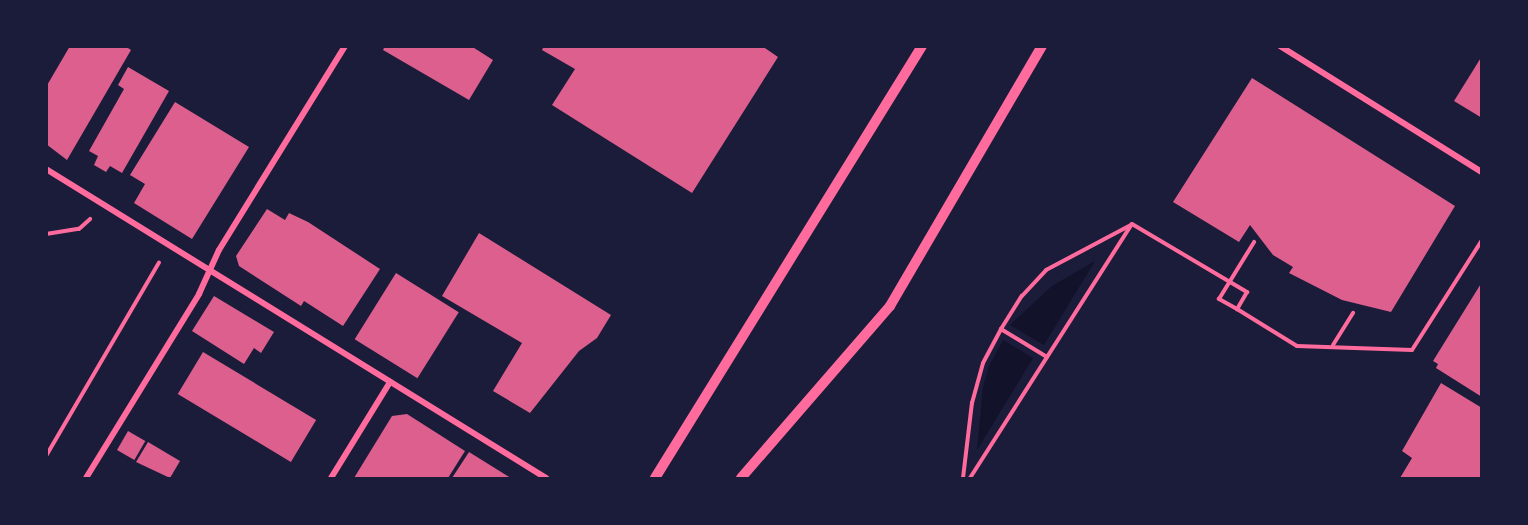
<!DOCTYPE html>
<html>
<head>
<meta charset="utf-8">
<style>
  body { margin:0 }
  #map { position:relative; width:1528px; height:525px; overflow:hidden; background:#1b1b3a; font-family:Literata,serif }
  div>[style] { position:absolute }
  .water>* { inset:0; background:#12122b }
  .building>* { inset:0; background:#dd5f8e; transform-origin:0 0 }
  .path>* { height:4px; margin:-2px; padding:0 2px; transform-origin:2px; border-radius:2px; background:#ff6b9d }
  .minor>* { height:6px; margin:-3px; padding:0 3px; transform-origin:3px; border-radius:3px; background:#ff6b9d }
  .tertiary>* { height:10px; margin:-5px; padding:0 5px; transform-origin:5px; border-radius:5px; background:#ff6b9d }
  span { translate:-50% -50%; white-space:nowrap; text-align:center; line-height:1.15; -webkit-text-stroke:6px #1b1b3a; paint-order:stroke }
  .frame { position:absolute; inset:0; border:48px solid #1b1b3a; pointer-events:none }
</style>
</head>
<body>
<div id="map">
  <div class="water">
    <i style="clip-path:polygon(1095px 261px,1044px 345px,1010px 325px,1052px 286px)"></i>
    <i style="clip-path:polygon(1003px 340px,1033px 358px,977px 450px,983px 387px,989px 366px)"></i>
  </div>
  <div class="building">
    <i style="clip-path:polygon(70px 46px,125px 46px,131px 50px,67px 160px,46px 144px,46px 87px)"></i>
    <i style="clip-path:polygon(385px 46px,471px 46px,493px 60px,469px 100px,383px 50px)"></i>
    <i style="clip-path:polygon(544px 46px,762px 46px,778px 57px,692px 193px,552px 105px,575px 69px,542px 50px)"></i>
    <i style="clip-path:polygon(1482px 56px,1482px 118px,1454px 101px)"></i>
    <i style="clip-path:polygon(128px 67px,169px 91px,122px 173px,110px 166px,106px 172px,94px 165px,98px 156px,89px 151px,124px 89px,118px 85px)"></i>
    <i style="clip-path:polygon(1252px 78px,1455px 206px,1391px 312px,1342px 300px,1289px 273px,1293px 267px,1273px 255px,1250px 225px,1239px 242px,1173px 202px)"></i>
    <i style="clip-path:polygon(175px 102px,249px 147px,192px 239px,134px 203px,145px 184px,130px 175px)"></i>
    <i style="clip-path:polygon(267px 209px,285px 220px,289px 213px,308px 222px,380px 269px,343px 326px,304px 301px,301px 306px,239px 266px,236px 256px)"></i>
    <i style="clip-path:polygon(479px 233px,611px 315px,597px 338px,579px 351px,530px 413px,493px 391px,522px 343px,442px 296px)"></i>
    <i style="left:396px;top:273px;width:74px;height:78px;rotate:32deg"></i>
    <i style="clip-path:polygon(1482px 282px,1482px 397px,1436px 368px,1438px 364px,1433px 361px)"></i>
    <i style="clip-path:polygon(214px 296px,274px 332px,261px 353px,254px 348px,244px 364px,192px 331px)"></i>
    <i style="left:203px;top:352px;width:132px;height:49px;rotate:31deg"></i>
    <i style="clip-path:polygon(1441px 383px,1482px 408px,1482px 478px,1400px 478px,1412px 458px,1402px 451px)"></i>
    <i style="clip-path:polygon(407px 414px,465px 451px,448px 478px,354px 478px,392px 416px)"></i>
    <i style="left:128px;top:431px;width:20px;height:22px;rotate:30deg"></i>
    <i style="clip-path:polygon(148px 442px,180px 461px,170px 478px,136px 462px)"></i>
    <i style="clip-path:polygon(469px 452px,511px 478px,452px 478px)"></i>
  </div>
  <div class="path">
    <i style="left:46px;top:234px;width:33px;rotate:-9deg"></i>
    <i style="left:79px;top:229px;width:15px;rotate:-42deg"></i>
    <i style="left:1237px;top:309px;width:21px;rotate:-151deg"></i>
    <i style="left:1219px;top:299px;width:67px;rotate:-58.4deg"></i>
    <i style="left:1333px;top:345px;width:38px;rotate:-58deg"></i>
    <i style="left:1047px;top:357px;width:54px;rotate:-148.7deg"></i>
    <i style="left:1001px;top:329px;width:39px;rotate:-58deg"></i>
    <i style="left:1022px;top:296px;width:35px;rotate:-47deg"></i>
    <i style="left:1046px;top:270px;width:96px;rotate:-27.9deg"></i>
    <i style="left:46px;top:456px;width:224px;rotate:-59.7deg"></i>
    <i style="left:963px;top:478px;width:76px;rotate:-83.2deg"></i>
    <i style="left:972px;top:403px;width:41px;rotate:-74.6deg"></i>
    <i style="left:983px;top:363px;width:38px;rotate:-62deg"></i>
    <i style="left:970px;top:478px;width:301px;rotate:-57.5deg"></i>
    <i style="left:1132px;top:224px;width:134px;rotate:30.6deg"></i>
    <i style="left:1247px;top:292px;width:20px;rotate:120deg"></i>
    <i style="left:1237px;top:309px;width:70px;rotate:31.7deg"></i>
    <i style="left:1297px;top:346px;width:115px;rotate:2deg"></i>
    <i style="left:1412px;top:350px;width:130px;rotate:-57.5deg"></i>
  </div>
  <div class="minor">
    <i style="left:1280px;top:46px;width:238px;rotate:32deg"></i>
    <i style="left:46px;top:169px;width:588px;rotate:31.72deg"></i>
    <i style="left:86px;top:478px;width:216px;rotate:-58.4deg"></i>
    <i style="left:199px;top:294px;width:48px;rotate:-65.6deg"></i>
    <i style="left:219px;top:250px;width:240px;rotate:-58.3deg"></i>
    <i style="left:331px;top:478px;width:113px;rotate:-58.4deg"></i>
  </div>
  <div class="tertiary">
    <i style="left:655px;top:478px;width:508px;rotate:-58.28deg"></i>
    <i style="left:741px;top:478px;width:228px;rotate:-49.1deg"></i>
    <i style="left:890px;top:306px;width:301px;rotate:-59.7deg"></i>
  </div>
  <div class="frame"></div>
</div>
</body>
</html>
